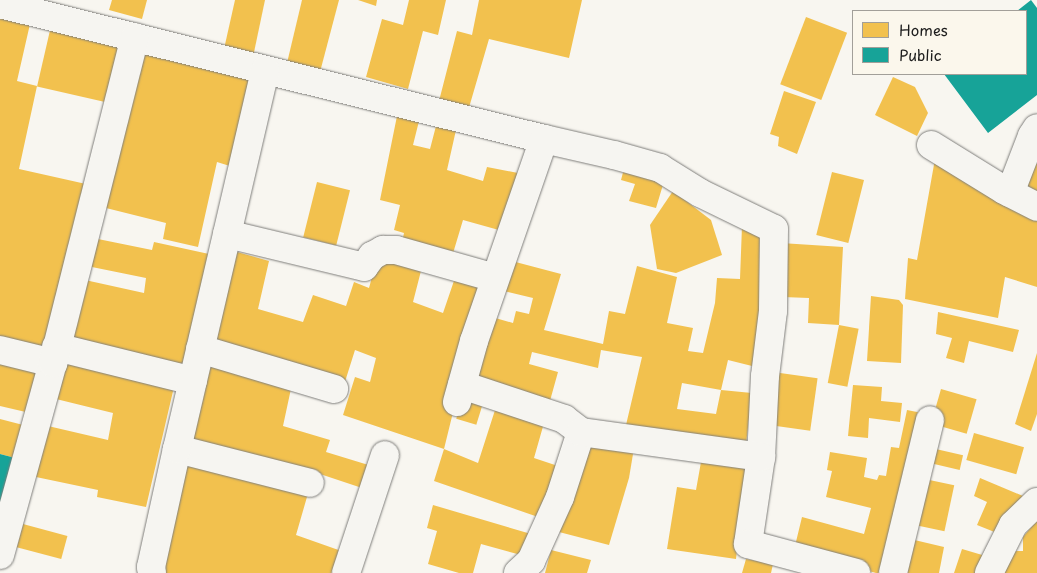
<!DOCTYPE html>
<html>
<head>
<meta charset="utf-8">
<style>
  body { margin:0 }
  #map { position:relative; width:1037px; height:573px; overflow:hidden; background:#f8f6f0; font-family:"Playpen Sans",sans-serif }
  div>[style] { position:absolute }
  .homes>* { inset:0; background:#f2c14e; transform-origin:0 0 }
  .public>* { inset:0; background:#17a398 }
  .roads { filter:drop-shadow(0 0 1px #7f7e7b) drop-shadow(0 0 1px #7f7e7b) }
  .minor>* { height:28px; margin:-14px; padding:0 14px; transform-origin:14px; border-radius:14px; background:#f6f5f1 }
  span { translate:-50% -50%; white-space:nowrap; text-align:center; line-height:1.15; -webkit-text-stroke:5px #fbf7ec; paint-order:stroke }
  .legend { position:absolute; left:852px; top:10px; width:175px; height:65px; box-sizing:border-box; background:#fbf7ec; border:1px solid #a29f99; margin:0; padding:6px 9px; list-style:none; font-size:15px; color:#1c1c1c }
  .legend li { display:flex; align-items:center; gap:10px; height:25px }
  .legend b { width:25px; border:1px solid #a29f99 }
</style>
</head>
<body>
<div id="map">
  <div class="homes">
    <i style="clip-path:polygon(112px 0,147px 0,142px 19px,109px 10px)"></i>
    <i style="clip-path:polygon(235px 0,265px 0,253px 57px,224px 49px)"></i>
    <i style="clip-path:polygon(302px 0,339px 0,320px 72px,287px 63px)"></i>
    <i style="clip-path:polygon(358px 0,377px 0,376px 6px)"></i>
    <i style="clip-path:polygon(409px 0,446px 0,438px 35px,423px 31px,408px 89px,366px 77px,382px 19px,403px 25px)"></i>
    <i style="clip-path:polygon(479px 0,582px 0,569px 58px,489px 39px,468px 111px,439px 101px,457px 31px,472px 35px)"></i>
    <i style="clip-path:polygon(0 17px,30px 24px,17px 81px,37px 86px,19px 169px,86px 184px,44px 349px,0 339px)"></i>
    <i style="left:806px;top:17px;width:44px;height:72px;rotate:21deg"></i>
    <i style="left:51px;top:26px;width:72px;height:62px;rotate:13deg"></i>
    <i style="clip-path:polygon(140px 52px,251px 77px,233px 167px,217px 162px,198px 247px,163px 239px,166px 223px,102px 207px)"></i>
    <i style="clip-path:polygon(893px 77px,915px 87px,928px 113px,917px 136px,875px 115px)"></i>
    <i style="clip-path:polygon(784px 91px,816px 102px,797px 154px,778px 146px,779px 137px,770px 134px)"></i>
    <i style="clip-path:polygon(397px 116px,419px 121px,413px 145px,430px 149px,436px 126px,456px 130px,447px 170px,483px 181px,487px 167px,523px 174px,506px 232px,463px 220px,451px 260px,401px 247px,404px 233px,394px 230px,400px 205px,380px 200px)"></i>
    <i style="clip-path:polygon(935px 159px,987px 193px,1037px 221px,1037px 287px,1005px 277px,998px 318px,905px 299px,908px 258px,917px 260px)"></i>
    <i style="clip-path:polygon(1037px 163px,1037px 196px,1020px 189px)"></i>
    <i style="clip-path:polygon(625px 165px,665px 178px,656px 208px,629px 201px,635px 184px,621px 180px)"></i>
    <i style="left:832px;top:172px;width:33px;height:65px;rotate:14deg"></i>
    <i style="left:317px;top:182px;width:34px;height:57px;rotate:14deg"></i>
    <i style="clip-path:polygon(673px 191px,711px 220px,722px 255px,676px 273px,657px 269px,650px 225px)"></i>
    <i style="clip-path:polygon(evenodd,742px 226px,766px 230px,762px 312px,752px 366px,728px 360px,721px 390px,752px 393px,746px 444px,626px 425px,642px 357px,601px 350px,598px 368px,532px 352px,529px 364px,558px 372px,548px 408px,467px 382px,485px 315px,513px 323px,516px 311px,529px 314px,533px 298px,500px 290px,508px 260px,561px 274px,544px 330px,603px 344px,609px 311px,625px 314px,637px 266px,677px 277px,667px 323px,693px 328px,688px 351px,703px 353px,715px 303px,717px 278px,740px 279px,742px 226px,682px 383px,721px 390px,716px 414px,677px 409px,682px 383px)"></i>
    <i style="clip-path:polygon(93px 238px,152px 250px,154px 242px,209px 254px,183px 369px,70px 342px,85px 280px,144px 293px,146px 278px,87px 266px)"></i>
    <i style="clip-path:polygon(781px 243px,843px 247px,839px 325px,808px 323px,809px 298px,783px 297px)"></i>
    <i style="clip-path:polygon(230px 250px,269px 261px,258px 309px,303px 322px,313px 295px,346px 306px,354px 282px,369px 288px,378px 255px,422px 267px,413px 302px,443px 313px,457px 272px,485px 282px,444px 449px,478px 463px,496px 407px,544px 423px,534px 458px,558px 466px,541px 518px,434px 481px,444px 449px,343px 415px,355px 377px,370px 382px,376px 358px,355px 350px,343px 388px,206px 347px)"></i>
    <i style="clip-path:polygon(871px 296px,899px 300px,903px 305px,901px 363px,867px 361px)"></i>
    <i style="clip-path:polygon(938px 312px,1019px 330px,1013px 352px,969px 341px,964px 363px,946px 358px,952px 338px,936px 334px)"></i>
    <i style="left:839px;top:325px;width:20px;height:59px;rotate:11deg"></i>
    <i style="clip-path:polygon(1037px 353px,1037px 414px,1031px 431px,1015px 424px)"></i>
    <i style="clip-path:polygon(0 356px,42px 367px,30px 413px,0 406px)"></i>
    <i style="clip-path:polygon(205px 361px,292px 384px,283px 426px,330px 440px,326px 452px,375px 467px,368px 490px,320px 474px,185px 445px)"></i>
    <i style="clip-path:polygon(61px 362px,174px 387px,146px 507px,97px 497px,98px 490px,36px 477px,48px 426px,108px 440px,113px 413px,52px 398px)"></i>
    <i style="left:773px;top:372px;width:45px;height:53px;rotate:8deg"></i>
    <i style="clip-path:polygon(853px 385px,882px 387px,881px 401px,902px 403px,900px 422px,869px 418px,868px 438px,848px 436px)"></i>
    <i style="left:941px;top:389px;width:37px;height:36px;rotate:16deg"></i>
    <i style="left:465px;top:390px;width:21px;height:30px;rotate:17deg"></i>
    <i style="clip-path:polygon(907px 410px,927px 414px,890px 573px,876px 573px,794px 550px,802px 517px,864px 534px,871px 508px,826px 497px,832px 471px,827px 470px,830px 452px,867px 458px,864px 477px,877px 480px,879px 475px,886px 476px,891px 447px,899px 448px)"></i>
    <i style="clip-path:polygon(0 419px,27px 426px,19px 459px,0 454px)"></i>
    <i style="left:974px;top:433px;width:52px;height:28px;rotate:16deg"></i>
    <i style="clip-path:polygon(589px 441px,634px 448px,629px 478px,609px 545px,559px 532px,570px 492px)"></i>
    <i style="left:927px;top:447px;width:37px;height:15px;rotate:13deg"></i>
    <i style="clip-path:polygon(179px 460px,309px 490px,296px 535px,347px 553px,340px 573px,162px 573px)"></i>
    <i style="clip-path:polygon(701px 462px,746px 466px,736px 559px,667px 549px,677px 487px,696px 490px)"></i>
    <i style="left:920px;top:478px;width:35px;height:47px;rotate:12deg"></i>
    <i style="clip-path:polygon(980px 478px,1023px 496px,1002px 535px,977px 525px,987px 502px,974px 496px)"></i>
    <i style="clip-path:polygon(433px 505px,531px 534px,521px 555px,481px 544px,473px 573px,459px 573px,428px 564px,437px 531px,427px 528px)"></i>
    <i style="clip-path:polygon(1037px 520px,1037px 573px,996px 573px,1006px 551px,1023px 551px,1023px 537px)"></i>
    <i style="left:23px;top:524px;width:46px;height:24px;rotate:15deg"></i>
    <i style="clip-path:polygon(906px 538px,944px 547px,939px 573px,898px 573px)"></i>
    <i style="clip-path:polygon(962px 549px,989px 557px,986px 573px,954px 573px)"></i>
    <i style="clip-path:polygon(551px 550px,591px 560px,587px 573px,545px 573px)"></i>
    <i style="clip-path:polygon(746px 559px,773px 564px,771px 573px,742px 573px)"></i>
  </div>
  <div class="public">
    <i style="clip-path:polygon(1031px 0,1037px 8px,1037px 95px,988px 133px,944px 74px,1026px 74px,1026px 11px,1017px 11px)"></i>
    <i style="clip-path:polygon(0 454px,19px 459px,0 539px)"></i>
  </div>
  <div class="roads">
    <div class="minor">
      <i style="left:0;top:4px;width:561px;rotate:13.94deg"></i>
      <i style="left:544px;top:139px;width:72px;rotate:12.9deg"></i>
      <i style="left:614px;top:155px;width:48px;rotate:15.8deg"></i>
      <i style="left:660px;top:168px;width:47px;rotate:32deg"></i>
      <i style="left:700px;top:193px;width:82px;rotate:25.9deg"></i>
      <i style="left:774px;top:229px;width:82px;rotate:90.7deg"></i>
      <i style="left:773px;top:311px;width:65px;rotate:97deg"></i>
      <i style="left:765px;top:376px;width:81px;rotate:92.8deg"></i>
      <i style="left:761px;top:457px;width:88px;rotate:98.5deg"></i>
      <i style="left:748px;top:544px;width:112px;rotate:15deg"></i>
      <i style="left:931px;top:145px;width:86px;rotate:31.7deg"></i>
      <i style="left:1004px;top:190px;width:37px;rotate:27deg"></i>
      <i style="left:1010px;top:193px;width:61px;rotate:-68.9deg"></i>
      <i style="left:1032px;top:136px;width:9px;rotate:-58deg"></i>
      <i style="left:227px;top:234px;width:141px;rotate:13.5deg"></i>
      <i style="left:364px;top:267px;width:14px;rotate:-54deg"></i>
      <i style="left:372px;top:256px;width:13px;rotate:-29deg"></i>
      <i style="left:383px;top:250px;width:13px"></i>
      <i style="left:396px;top:250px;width:103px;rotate:15.8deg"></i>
      <i style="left:56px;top:347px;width:141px;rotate:13.9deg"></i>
      <i style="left:200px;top:349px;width:140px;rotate:16.6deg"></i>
      <i style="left:0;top:350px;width:55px;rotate:13.8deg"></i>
      <i style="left:462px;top:385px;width:108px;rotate:18.4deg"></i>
      <i style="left:564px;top:419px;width:21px;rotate:37deg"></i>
      <i style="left:457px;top:402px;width:63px;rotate:-74.4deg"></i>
      <i style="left:474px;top:341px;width:214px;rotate:-70.9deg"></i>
      <i style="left:177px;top:449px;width:137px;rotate:14.3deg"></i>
      <i style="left:0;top:555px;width:199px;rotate:-74.6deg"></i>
      <i style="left:53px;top:363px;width:336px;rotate:-75.9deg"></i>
      <i style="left:152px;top:573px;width:6px;rotate:-99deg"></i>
      <i style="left:151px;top:567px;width:121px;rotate:-77.6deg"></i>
      <i style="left:177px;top:449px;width:389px;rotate:-76.9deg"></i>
      <i style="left:346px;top:573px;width:124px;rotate:-71.7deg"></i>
      <i style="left:518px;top:573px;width:18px;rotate:-43deg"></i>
      <i style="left:531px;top:561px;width:70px;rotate:-65.6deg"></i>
      <i style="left:560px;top:497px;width:68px;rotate:-72.1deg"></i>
      <i style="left:581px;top:432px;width:182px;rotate:7.9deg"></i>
      <i style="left:893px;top:573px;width:157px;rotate:-76.4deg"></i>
      <i style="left:989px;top:573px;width:54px;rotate:-63.4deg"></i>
      <i style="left:1013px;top:525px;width:33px;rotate:-44deg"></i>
    </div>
  </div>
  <ul class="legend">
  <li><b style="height:14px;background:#f2c14e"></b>Homes</li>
  <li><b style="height:14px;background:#17a398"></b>Public</li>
  </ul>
</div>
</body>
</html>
